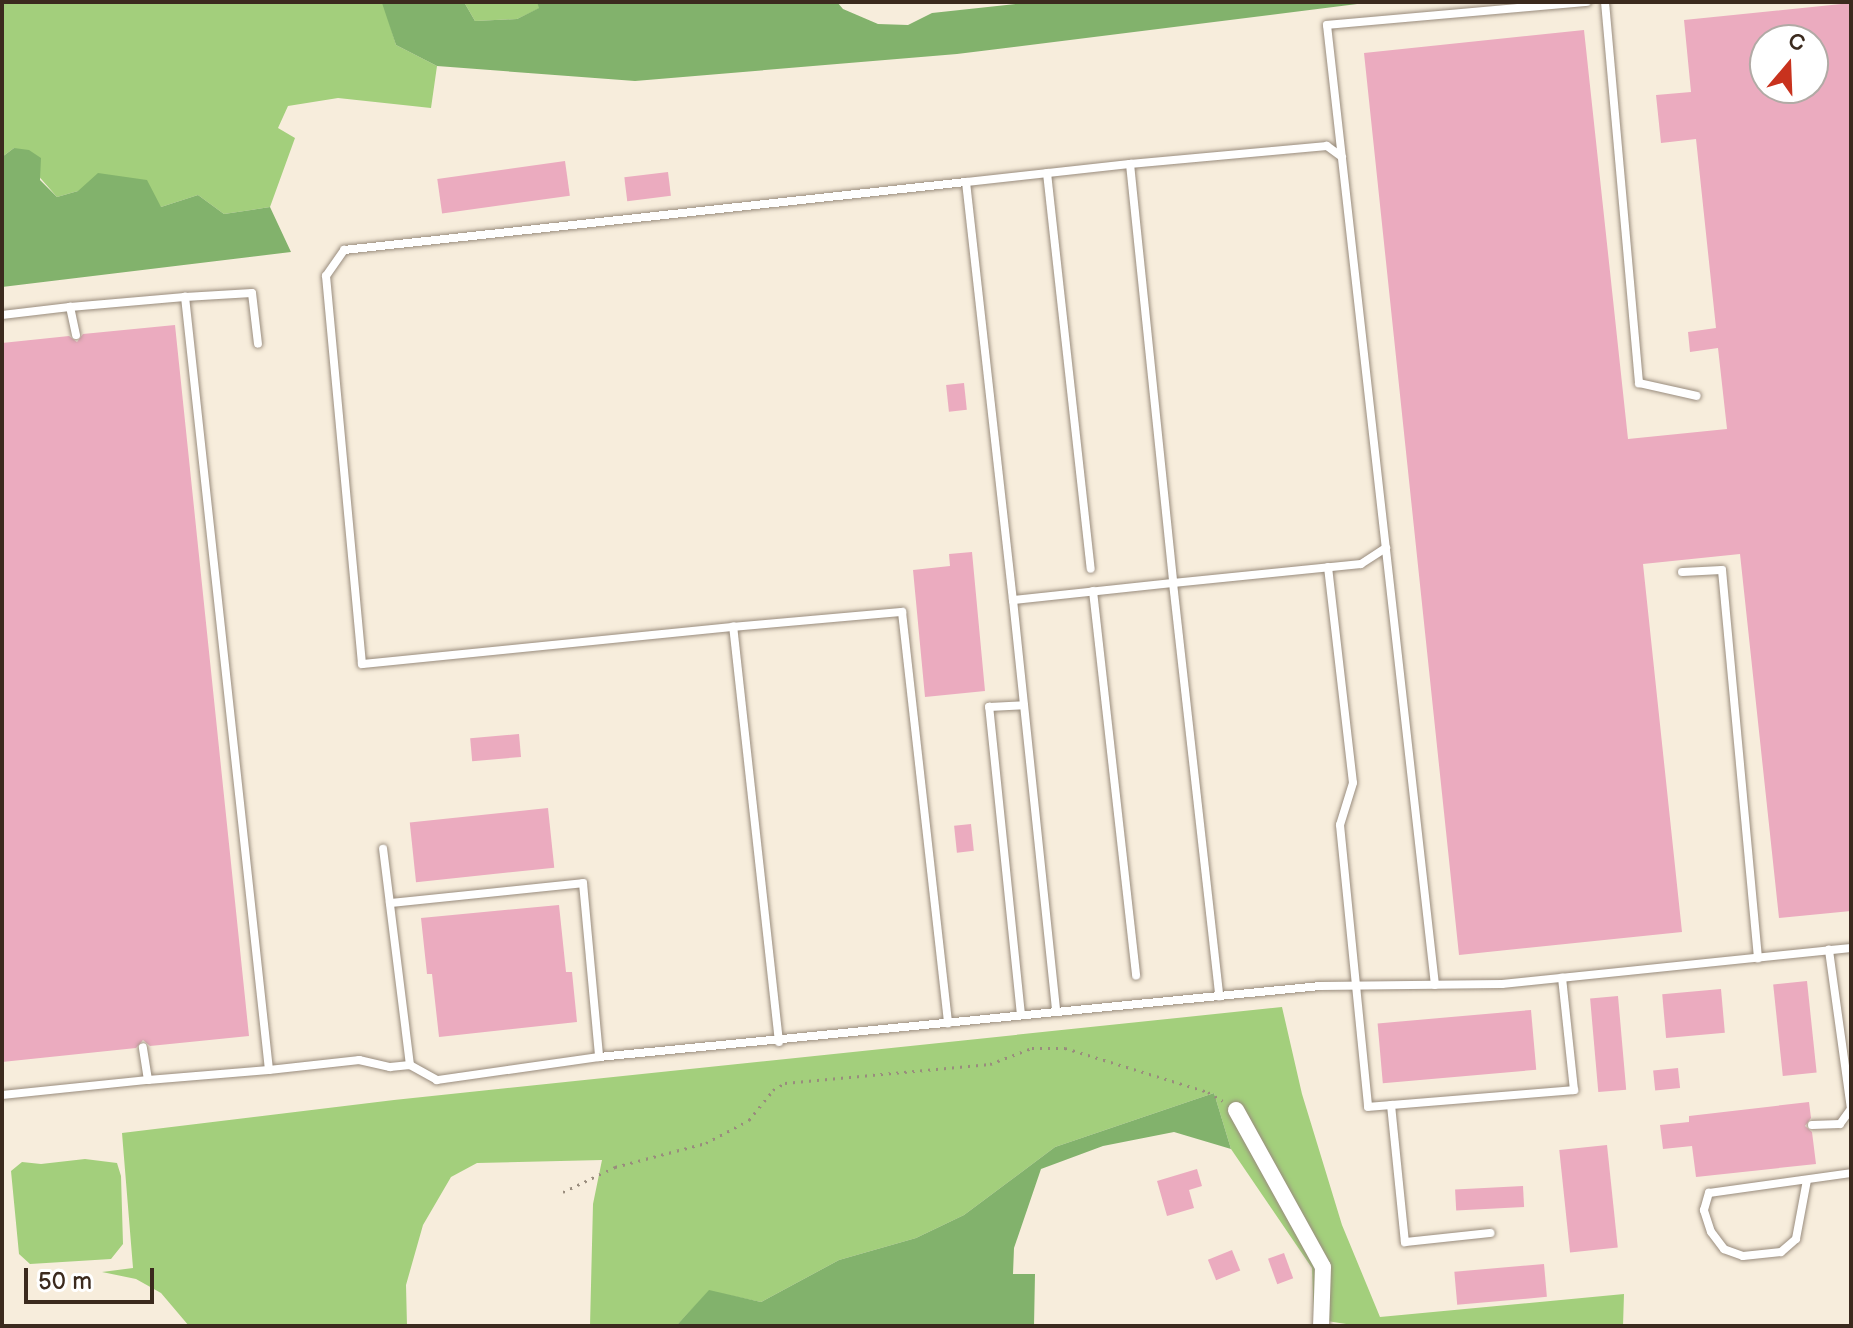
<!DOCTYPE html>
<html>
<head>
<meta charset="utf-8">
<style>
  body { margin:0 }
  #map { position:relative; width:1853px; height:1328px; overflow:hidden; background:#f7eddc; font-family:"Balsamiq Sans",sans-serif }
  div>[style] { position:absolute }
  .green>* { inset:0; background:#a3cf7c }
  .forest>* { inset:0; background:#82b26c }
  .building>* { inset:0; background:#ebabbf; transform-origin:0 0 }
  .path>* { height:3px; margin-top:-1.5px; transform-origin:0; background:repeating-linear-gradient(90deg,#998c7d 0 2px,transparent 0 8px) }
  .roads { filter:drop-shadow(0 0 2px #998c7d) drop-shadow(0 0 2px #998c7d) }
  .lane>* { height:8px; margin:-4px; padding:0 4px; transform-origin:4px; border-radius:4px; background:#fff }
  .street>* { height:16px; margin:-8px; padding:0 8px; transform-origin:8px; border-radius:8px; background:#fff }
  span { translate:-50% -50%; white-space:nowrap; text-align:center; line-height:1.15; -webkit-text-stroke:6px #fff; paint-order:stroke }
  .frame { position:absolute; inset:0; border:4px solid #3b2a1e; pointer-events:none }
  .north { position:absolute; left:1749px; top:24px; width:80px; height:80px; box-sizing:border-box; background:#fff; border:2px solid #b1aaa5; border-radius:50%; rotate:19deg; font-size:22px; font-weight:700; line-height:32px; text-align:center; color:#3b2a1e }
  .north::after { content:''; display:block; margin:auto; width:28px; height:36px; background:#c8321e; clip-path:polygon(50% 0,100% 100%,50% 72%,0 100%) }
  .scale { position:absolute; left:24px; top:1268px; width:130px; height:36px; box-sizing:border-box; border:4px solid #3b2a1e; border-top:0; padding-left:10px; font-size:24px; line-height:28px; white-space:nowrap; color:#3b2a1e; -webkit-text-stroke:6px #fff; paint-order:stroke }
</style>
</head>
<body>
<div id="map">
  <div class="green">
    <i style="clip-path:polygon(2px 2px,383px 2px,396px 45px,437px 66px,431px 108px,338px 98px,288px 106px,278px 128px,295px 138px,270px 207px,224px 214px,198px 195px,161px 207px,78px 191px,57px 197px,14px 148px,2px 157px)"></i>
    <i style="clip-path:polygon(464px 2px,537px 2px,540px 8px,517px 19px,475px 21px)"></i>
    <i style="clip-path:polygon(1282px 1007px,1302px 1094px,1342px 1225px,1380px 1317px,1624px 1294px,1623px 1326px,1359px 1326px,1314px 1319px,1312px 1268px,1231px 1149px,1214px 1093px,1055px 1147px,964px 1215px,916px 1238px,839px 1260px,761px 1302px,709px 1291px,676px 1326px,590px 1326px,593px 1204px,602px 1160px,477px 1163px,451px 1177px,423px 1225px,406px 1285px,407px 1326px,189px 1326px,161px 1293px,136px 1279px,102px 1272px,133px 1268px,122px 1133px,394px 1100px)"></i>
    <i style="clip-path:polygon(85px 1159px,117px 1163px,121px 1176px,123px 1244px,111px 1259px,30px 1264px,19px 1254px,11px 1171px,22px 1162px,41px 1164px)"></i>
  </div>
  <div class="forest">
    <i style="clip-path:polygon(464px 2px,475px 21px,517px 19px,539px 8px,537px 2px,837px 2px,843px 9px,878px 24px,908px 25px,932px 13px,1035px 2px,1373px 2px,957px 54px,635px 81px,437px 66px,396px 45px,382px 3px)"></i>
    <i style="clip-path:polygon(14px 148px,29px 150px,41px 158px,40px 180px,57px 197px,78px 191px,98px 173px,147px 180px,161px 207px,198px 195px,224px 214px,270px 207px,291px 252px,2px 287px,2px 157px)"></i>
    <i style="clip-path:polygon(1214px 1093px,1231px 1149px,1174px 1132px,1103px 1146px,1041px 1169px,1014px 1248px,1013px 1274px,1035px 1274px,1034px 1326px,676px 1326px,709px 1290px,761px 1302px,839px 1260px,916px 1238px,964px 1215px,1055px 1147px)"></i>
  </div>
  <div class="building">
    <i style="clip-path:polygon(evenodd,1851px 3px,1851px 911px,1779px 918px,1740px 554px,1643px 564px,1682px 932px,1459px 955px,1364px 53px,1584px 30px,1628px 439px,1727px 429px,1718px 348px,1690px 352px,1688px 332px,1716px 328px,1696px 139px,1661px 143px,1656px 95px,1691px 92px,1684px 20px,1851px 3px,1765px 40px,1813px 40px,1813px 88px,1765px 88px,1765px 40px)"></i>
    <i style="left:565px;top:161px;width:35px;height:129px;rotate:82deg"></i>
    <i style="left:668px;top:172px;width:24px;height:44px;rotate:83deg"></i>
    <i style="clip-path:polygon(175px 325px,249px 1036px,150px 1046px,143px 1040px,136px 1048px,2px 1062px,2px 343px,69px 336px,77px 342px,83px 334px)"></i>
    <i style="left:964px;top:383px;width:27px;height:18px;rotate:84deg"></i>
    <i style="clip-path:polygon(972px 552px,985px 691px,925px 697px,913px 570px,950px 566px,949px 554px)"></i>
    <i style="left:519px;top:734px;width:23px;height:49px;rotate:85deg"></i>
    <i style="left:548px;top:808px;width:60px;height:139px;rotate:84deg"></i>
    <i style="left:971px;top:824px;width:27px;height:17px;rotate:84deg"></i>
    <i style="clip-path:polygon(559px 905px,566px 972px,572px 972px,577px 1022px,439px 1037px,432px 974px,427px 974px,421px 918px)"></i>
    <i style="left:1807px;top:981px;width:92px;height:34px;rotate:84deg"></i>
    <i style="left:1721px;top:989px;width:44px;height:59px;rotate:85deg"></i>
    <i style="left:1618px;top:996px;width:94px;height:28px;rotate:85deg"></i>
    <i style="left:1531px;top:1010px;width:60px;height:154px;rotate:85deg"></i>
    <i style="left:1678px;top:1068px;width:20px;height:25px;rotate:84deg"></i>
    <i style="clip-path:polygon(1809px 1102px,1811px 1118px,1805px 1126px,1812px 1132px,1816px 1164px,1696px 1177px,1692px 1146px,1663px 1149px,1660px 1125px,1689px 1122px,1689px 1116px)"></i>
    <i style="left:1607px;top:1145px;width:103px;height:48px;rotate:84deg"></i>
    <i style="clip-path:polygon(1197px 1169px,1202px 1186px,1189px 1190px,1194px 1208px,1167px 1216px,1157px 1181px)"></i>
    <i style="left:1523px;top:1186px;width:21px;height:68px;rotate:87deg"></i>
    <i style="left:1232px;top:1250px;width:22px;height:26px;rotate:68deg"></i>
    <i style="left:1284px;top:1253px;width:27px;height:17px;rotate:70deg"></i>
    <i style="left:1544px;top:1264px;width:33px;height:90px;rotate:85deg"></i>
  </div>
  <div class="path">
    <i style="left:563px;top:1192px;width:58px;rotate:-25.7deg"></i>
    <i style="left:615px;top:1167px;width:94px;rotate:-14.8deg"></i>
    <i style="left:706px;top:1143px;width:49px;rotate:-28.1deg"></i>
    <i style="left:749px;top:1120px;width:38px;rotate:-51deg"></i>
    <i style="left:773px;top:1090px;width:14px;rotate:-30deg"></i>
    <i style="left:785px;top:1083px;width:206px;rotate:-5.3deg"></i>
    <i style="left:990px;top:1064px;width:45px;rotate:-20.9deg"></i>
    <i style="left:1032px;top:1048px;width:33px"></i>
    <i style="left:1065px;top:1048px;width:150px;rotate:17.1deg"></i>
    <i style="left:1208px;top:1092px;width:17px;rotate:31deg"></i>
  </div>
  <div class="roads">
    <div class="lane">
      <i style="left:1605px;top:2px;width:383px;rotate:84.9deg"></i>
      <i style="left:1639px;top:383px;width:59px;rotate:12.6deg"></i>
      <i style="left:1342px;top:157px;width:19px;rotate:-144deg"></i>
      <i style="left:1327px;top:146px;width:198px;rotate:174.8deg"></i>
      <i style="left:1130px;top:164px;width:421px;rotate:84.1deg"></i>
      <i style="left:1173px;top:583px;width:189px;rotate:-5.8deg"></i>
      <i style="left:1361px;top:564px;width:30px;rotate:-33deg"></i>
      <i style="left:1130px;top:164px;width:165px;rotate:173.7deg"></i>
      <i style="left:966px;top:182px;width:421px;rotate:83.6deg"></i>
      <i style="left:1013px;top:600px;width:161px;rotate:-6.1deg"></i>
      <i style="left:1173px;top:583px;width:416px;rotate:83.6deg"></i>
      <i style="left:1047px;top:173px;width:398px;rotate:83.7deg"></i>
      <i style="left:2px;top:315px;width:68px;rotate:-6.7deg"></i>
      <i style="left:76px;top:335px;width:29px;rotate:-102deg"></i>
      <i style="left:70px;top:307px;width:115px;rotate:-5deg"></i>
      <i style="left:1328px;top:567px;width:217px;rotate:83.4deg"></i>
      <i style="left:1353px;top:783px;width:44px;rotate:107.2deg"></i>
      <i style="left:1340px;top:825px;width:283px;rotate:84.3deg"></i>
      <i style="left:1368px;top:1107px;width:207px;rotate:-4.7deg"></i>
      <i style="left:1574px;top:1090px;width:113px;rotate:-96.1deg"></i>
      <i style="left:1682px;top:572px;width:40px;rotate:-2.9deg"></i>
      <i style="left:1722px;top:570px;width:390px;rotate:84.7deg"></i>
      <i style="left:1093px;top:591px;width:387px;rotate:83.6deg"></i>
      <i style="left:1013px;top:600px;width:414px;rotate:84deg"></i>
      <i style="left:733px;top:627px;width:373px;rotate:174.3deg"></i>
      <i style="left:362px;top:664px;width:390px;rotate:-95.3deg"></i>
      <i style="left:326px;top:276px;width:32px;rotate:-55deg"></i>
      <i style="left:344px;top:250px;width:626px;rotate:-6.24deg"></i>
      <i style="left:390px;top:903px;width:194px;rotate:-5.9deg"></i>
      <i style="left:583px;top:883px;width:175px;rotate:84.7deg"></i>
      <i style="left:599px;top:1057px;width:164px;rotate:171.9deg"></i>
      <i style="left:437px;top:1080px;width:31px;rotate:-151deg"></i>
      <i style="left:1435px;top:985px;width:966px;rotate:-96.42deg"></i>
      <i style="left:1327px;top:25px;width:261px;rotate:-5.1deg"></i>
      <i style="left:1021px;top:1015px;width:310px;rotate:-95.9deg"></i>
      <i style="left:989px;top:707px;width:35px;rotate:-3deg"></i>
      <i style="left:779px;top:1042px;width:418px;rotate:-96.3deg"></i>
      <i style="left:733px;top:627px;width:170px;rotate:-5.1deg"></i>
      <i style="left:902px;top:612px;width:414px;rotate:83.6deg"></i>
      <i style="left:599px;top:1057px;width:724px;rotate:-5.62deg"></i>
      <i style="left:1320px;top:986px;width:182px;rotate:-0.6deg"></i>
      <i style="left:1502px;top:984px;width:351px;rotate:-5.9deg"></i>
      <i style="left:269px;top:1070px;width:91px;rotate:-6.3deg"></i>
      <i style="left:359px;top:1060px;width:32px;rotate:13deg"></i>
      <i style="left:390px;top:1067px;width:20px;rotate:-6deg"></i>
      <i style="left:410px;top:1065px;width:218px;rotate:-97.1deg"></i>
      <i style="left:148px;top:1080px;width:121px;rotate:-4.7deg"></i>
      <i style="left:269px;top:1070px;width:778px;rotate:-96.2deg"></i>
      <i style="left:185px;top:297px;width:67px;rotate:-3.4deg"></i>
      <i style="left:252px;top:293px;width:51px;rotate:83.3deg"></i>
      <i style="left:2px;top:1095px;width:147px;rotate:-5.9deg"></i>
      <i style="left:148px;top:1080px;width:33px;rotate:-99deg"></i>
      <i style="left:1391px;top:1105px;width:138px;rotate:84.2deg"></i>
      <i style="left:1405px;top:1242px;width:86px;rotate:-6deg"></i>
      <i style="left:1812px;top:1125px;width:28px;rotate:-2deg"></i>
      <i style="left:1840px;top:1124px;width:19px;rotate:-54deg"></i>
      <i style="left:1851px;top:1109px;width:161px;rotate:-97.9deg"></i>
      <i style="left:1807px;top:1180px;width:60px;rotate:100.6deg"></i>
      <i style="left:1796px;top:1239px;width:20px;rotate:139deg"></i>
      <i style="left:1781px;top:1252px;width:38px;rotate:174deg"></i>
      <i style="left:1743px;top:1256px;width:20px;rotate:-160deg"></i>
      <i style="left:1724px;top:1249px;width:21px;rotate:-127deg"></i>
      <i style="left:1711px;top:1232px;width:23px;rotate:-108deg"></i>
      <i style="left:1704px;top:1210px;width:18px;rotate:-74deg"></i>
      <i style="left:1709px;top:1193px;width:143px;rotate:-8deg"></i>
    </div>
    <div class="street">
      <i style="left:1236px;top:1110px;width:179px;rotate:61deg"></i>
      <i style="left:1323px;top:1267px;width:59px;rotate:91.9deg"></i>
    </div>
  </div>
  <div class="frame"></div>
  <div class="north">С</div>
  <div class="scale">50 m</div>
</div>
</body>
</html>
